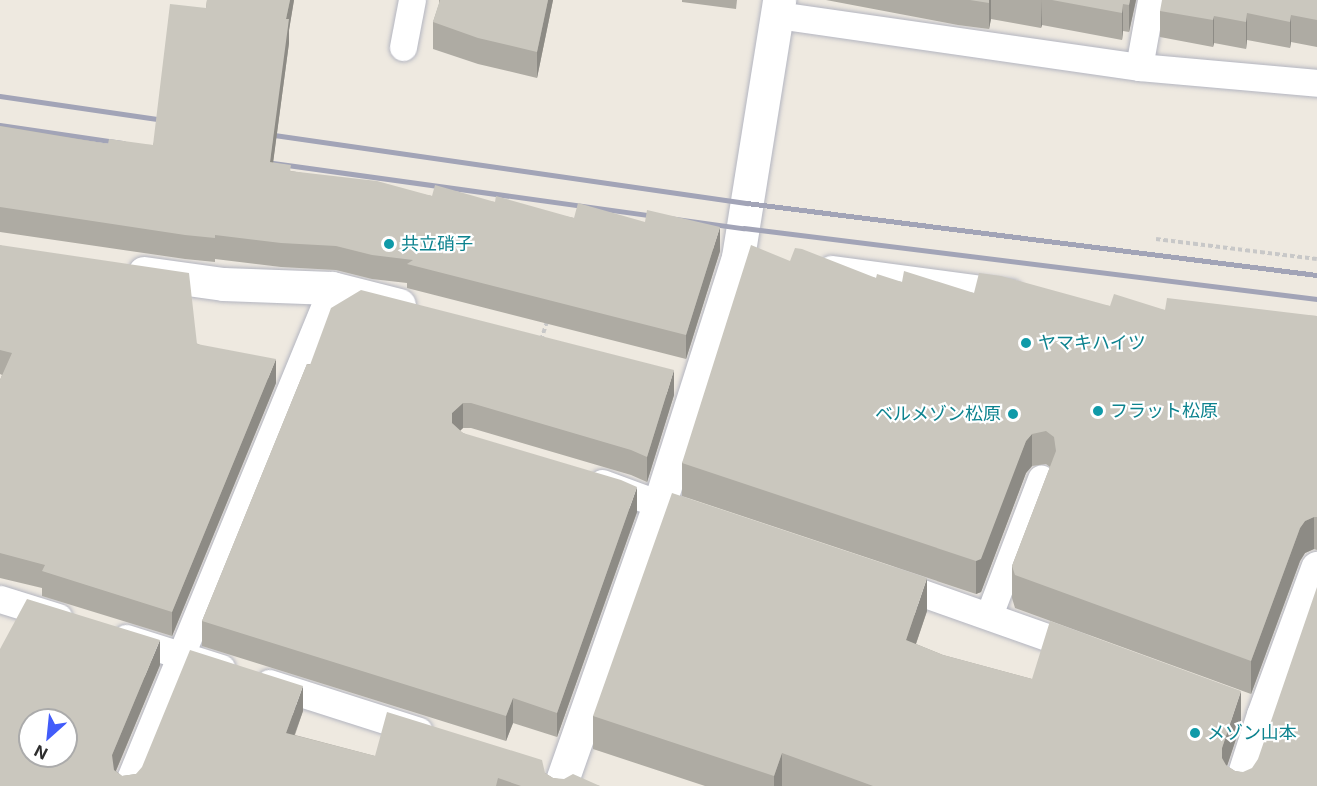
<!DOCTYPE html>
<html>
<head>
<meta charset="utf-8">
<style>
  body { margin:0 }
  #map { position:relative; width:1317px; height:786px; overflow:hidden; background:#eee9e0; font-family:Inter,"Noto Sans JP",sans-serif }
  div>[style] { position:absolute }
  .path>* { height:4px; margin-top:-2px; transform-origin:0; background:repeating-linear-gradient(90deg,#c8c8c8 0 4.5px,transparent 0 7.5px) }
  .roads { filter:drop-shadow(0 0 2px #b3b5c0) drop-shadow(0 0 2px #b3b5c0) }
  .service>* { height:27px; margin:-13.5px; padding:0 13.5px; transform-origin:13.5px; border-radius:13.5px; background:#fff }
  .minor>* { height:33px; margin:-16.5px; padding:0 16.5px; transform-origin:16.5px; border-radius:16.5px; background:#fff }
  .rail>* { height:4.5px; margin:-2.25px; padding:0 2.25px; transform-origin:2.25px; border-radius:2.25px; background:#a2a4b7 }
  .wall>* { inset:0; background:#aeaba3 }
  .shaded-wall>* { inset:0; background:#8d8b85 }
  .building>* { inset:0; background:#cac7be }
  .dots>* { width:16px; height:16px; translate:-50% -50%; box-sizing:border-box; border:3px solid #fff; border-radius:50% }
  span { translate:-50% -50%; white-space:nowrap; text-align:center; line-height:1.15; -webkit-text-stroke:4.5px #fff; paint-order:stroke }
  .culture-label { font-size:18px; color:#0d838f }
  .left { translate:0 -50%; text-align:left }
  .right { translate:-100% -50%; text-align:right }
  .north { position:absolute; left:18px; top:708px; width:60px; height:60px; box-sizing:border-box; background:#fff; border:2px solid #ababab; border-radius:50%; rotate:207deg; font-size:16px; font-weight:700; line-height:24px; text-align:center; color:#2d2d2d }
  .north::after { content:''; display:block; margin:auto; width:21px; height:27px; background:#425cfa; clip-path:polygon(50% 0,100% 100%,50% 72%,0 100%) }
</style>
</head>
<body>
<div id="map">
  <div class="path">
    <i style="left:1156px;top:239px;width:162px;rotate:7.1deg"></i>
    <i style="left:541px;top:340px;width:22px;rotate:-72deg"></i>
  </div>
  <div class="roads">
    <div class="service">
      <i style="left:778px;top:15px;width:365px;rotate:8.2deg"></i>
      <i style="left:1139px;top:67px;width:179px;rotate:5.1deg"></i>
      <i style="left:403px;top:47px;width:48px;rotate:-79.2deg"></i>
      <i style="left:1139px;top:67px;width:68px;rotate:-79.8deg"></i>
      <i style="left:831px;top:269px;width:181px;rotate:7.6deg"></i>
      <i style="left:602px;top:483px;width:81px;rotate:20.2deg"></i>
      <i style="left:894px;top:583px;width:195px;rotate:19.5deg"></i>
      <i style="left:0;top:599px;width:61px;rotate:17.2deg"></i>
      <i style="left:989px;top:615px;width:146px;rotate:-69.1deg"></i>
      <i style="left:126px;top:638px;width:100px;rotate:17.5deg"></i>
      <i style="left:269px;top:683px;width:157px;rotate:17.7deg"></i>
      <i style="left:127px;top:786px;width:539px;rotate:-67.63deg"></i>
    </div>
    <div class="minor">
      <i style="left:144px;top:273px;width:80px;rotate:7.9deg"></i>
      <i style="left:223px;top:284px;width:109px;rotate:2.1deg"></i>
      <i style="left:332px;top:288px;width:69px;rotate:14.2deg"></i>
      <i style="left:560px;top:786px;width:298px;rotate:-70.6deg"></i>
      <i style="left:659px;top:505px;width:260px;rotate:-72.3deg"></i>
      <i style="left:738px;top:257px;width:260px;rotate:-80.9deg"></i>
      <i style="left:1240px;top:786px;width:75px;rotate:-72.1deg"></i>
      <i style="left:1263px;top:715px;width:157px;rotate:-69.8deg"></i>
    </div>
  </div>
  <div class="rail">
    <i style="left:0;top:96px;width:174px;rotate:8.3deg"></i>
    <i style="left:0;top:125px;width:125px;rotate:8.3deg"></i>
    <i style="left:261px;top:133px;width:491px;rotate:8.2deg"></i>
    <i style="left:747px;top:203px;width:575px;rotate:7.2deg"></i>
    <i style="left:273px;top:163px;width:475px;rotate:7.9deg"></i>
    <i style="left:744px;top:228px;width:577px;rotate:7.06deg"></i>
  </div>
  <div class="wall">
    <i style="clip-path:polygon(207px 0,294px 0,289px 30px,289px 43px,273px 162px,291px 171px,432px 196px,495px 202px,574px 218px,720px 251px,686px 359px,407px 288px,407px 283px,372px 279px,336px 270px,281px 267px,215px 259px,215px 262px,185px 259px,0 232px,0 126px,108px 144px,153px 145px,206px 8px)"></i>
    <i style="clip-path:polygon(439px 0,553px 0,537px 78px,478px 64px,433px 49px,433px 22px,439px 4px)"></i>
    <i style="clip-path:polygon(682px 0,737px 0,736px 9px,682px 2px)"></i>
    <i style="clip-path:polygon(826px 0,1136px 0,1129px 32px,1123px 31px,1122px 40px,1042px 25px,1041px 28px,991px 19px,989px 29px,958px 25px)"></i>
    <i style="clip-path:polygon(1317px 0,1317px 47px,1291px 42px,1290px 48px,1247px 40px,1246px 49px,1214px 43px,1213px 47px,1160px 37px,1160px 11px)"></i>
    <i style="clip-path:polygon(0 245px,276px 383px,172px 636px,42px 596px,42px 588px,0 578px,0 380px,2px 375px,0 374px)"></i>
    <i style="clip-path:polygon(790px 261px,876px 278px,974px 293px,1110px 306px,1165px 310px,1317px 316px,1317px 550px,1314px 549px,1305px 553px,1300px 561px,1251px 694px,1015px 608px,1012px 598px,1012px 566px,1050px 467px,1046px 464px,1032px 466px,1026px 473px,981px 592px,976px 594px,682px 496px,682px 463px)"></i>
    <i style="clip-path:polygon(307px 364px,674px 395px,647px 482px,631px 475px,471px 428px,463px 428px,460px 431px,463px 433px,637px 512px,557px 737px,513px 723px,506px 741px,202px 646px,202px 621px)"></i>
    <i style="clip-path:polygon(927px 611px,916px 644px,943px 655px,1032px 679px,1241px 724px,1227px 766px,1235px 771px,1317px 786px,705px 786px,593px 749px,593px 716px)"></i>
    <i style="clip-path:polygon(160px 665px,116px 771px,122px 776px,136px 774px,303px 711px,295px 735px,375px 756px,545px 773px,553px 778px,600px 786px,0 786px)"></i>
  </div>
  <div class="shaded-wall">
    <i style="clip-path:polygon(290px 0,294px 0,289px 30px,289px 43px,270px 186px,270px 162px,286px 19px)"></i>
    <i style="clip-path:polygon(548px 0,553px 0,537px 78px,537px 52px)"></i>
    <i style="clip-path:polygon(989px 0,991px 0,991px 19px,989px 29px)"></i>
    <i style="clip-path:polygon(1041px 0,1042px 25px,1041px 28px)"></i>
    <i style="clip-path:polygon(1130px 0,1136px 0,1129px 32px,1129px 5px)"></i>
    <i style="clip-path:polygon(1123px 4px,1123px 31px,1122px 40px,1122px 13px)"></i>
    <i style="clip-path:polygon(1247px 13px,1247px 40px,1246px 49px,1246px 22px)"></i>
    <i style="clip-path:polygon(1291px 15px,1291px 42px,1290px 48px,1290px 22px)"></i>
    <i style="clip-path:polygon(1214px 16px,1214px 43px,1213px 47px,1213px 20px)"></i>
    <i style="clip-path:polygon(720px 227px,720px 251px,686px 359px,686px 335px)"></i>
    <i style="clip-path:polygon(276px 359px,276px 383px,172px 636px,172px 612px)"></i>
    <i style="clip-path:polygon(674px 370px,674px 395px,647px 482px,647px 457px)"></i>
    <i style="clip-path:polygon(463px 403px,463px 428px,452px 438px,452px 413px)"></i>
    <i style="clip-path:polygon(1032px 434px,1032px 466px,1026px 473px,981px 592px,976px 594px,976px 561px,1026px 441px)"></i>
    <i style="clip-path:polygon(637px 487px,637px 512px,557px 737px,557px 713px)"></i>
    <i style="clip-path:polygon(1314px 517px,1314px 549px,1305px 553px,1300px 561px,1251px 694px,1251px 661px,1300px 528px,1305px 521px)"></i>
    <i style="clip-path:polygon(927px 578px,927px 611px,906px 673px,906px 640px)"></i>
    <i style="clip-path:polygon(160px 640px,160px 665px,112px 780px,112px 755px)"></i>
    <i style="clip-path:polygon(303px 686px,303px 711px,286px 758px,286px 733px)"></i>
    <i style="clip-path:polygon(1241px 691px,1241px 724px,1222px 781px,1222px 748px)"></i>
    <i style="clip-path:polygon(513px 698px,513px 723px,506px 741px,506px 716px)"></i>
    <i style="clip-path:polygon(782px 753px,782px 786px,774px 786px,774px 776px)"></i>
  </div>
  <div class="building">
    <i style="clip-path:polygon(207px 0,290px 0,286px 19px,289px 19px,270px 162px,291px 165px,290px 171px,377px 181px,432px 196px,435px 185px,495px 202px,496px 196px,574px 218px,578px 203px,645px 222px,647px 210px,720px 227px,686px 335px,407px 264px,413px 260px,372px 255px,336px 246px,281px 243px,215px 235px,215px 238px,185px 235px,0 207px,0 126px,108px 144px,109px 139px,153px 145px,170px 4px,206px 8px)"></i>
    <i style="clip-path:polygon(440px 0,548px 0,537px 52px,478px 38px,433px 22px)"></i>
    <i style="clip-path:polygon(970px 0,989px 0,989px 3px)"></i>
    <i style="clip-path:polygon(1052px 0,1130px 0,1129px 5px,1123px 4px,1122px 13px)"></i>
    <i style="clip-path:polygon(1162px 0,1317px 0,1317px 20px,1291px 15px,1290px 22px,1247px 13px,1246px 22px,1214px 16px,1213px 20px,1160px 11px)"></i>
    <i style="clip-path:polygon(0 245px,189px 273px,197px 344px,276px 359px,172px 612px,42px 571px,45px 565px,0 553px,0 380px,12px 353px,0 350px)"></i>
    <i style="clip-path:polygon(751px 245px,790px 261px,795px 248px,802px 249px,876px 278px,877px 274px,902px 282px,904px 271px,974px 293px,979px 273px,1001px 276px,1110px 306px,1114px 294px,1165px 310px,1167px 298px,1317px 316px,1317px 517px,1314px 517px,1305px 521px,1300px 528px,1251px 661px,1015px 575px,1012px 566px,1056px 451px,1054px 437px,1046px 431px,1032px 434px,1026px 441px,981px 559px,976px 561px,682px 463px)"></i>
    <i style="clip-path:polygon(361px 290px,674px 370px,647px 457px,631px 450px,471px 403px,463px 403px,452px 413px,452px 423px,463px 433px,621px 480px,637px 487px,557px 713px,513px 698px,506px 716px,202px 621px,307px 364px,310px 365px,331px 308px)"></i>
    <i style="clip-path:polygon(672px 493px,927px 578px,906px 640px,943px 655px,1032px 679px,1050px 621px,1241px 691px,1222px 748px,1222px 758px,1226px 765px,1235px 771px,1243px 772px,1252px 768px,1258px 759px,1317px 587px,1317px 786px,873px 786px,782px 753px,774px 776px,593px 716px)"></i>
    <i style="clip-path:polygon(evenodd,27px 599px,160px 640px,112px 755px,114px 770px,122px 776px,136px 774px,142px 767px,190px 650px,303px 686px,286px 733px,375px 756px,387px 712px,542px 760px,545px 773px,553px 778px,564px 779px,573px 774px,600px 786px,521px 786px,498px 778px,496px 786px,0 786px,0 649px,27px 599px,30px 720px,66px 720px,66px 756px,30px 756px,30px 720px)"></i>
  </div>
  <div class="dots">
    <i style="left:389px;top:244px;background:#0f9aa8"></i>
    <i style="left:1026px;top:343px;background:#0f9aa8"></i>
    <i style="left:1098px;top:411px;background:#0f9aa8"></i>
    <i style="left:1013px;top:414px;background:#0f9aa8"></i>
    <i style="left:1195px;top:733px;background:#0f9aa8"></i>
  </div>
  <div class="culture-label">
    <span class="left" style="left:401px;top:244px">共立硝子</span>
    <span class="left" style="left:1038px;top:343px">ヤマキハイツ</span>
    <span class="left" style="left:1110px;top:411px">フラット松原</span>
    <span class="right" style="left:1001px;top:414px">ベルメゾン松原</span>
    <span class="left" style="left:1207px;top:733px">メゾン山本</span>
  </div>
  <div class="north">N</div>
</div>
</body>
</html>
